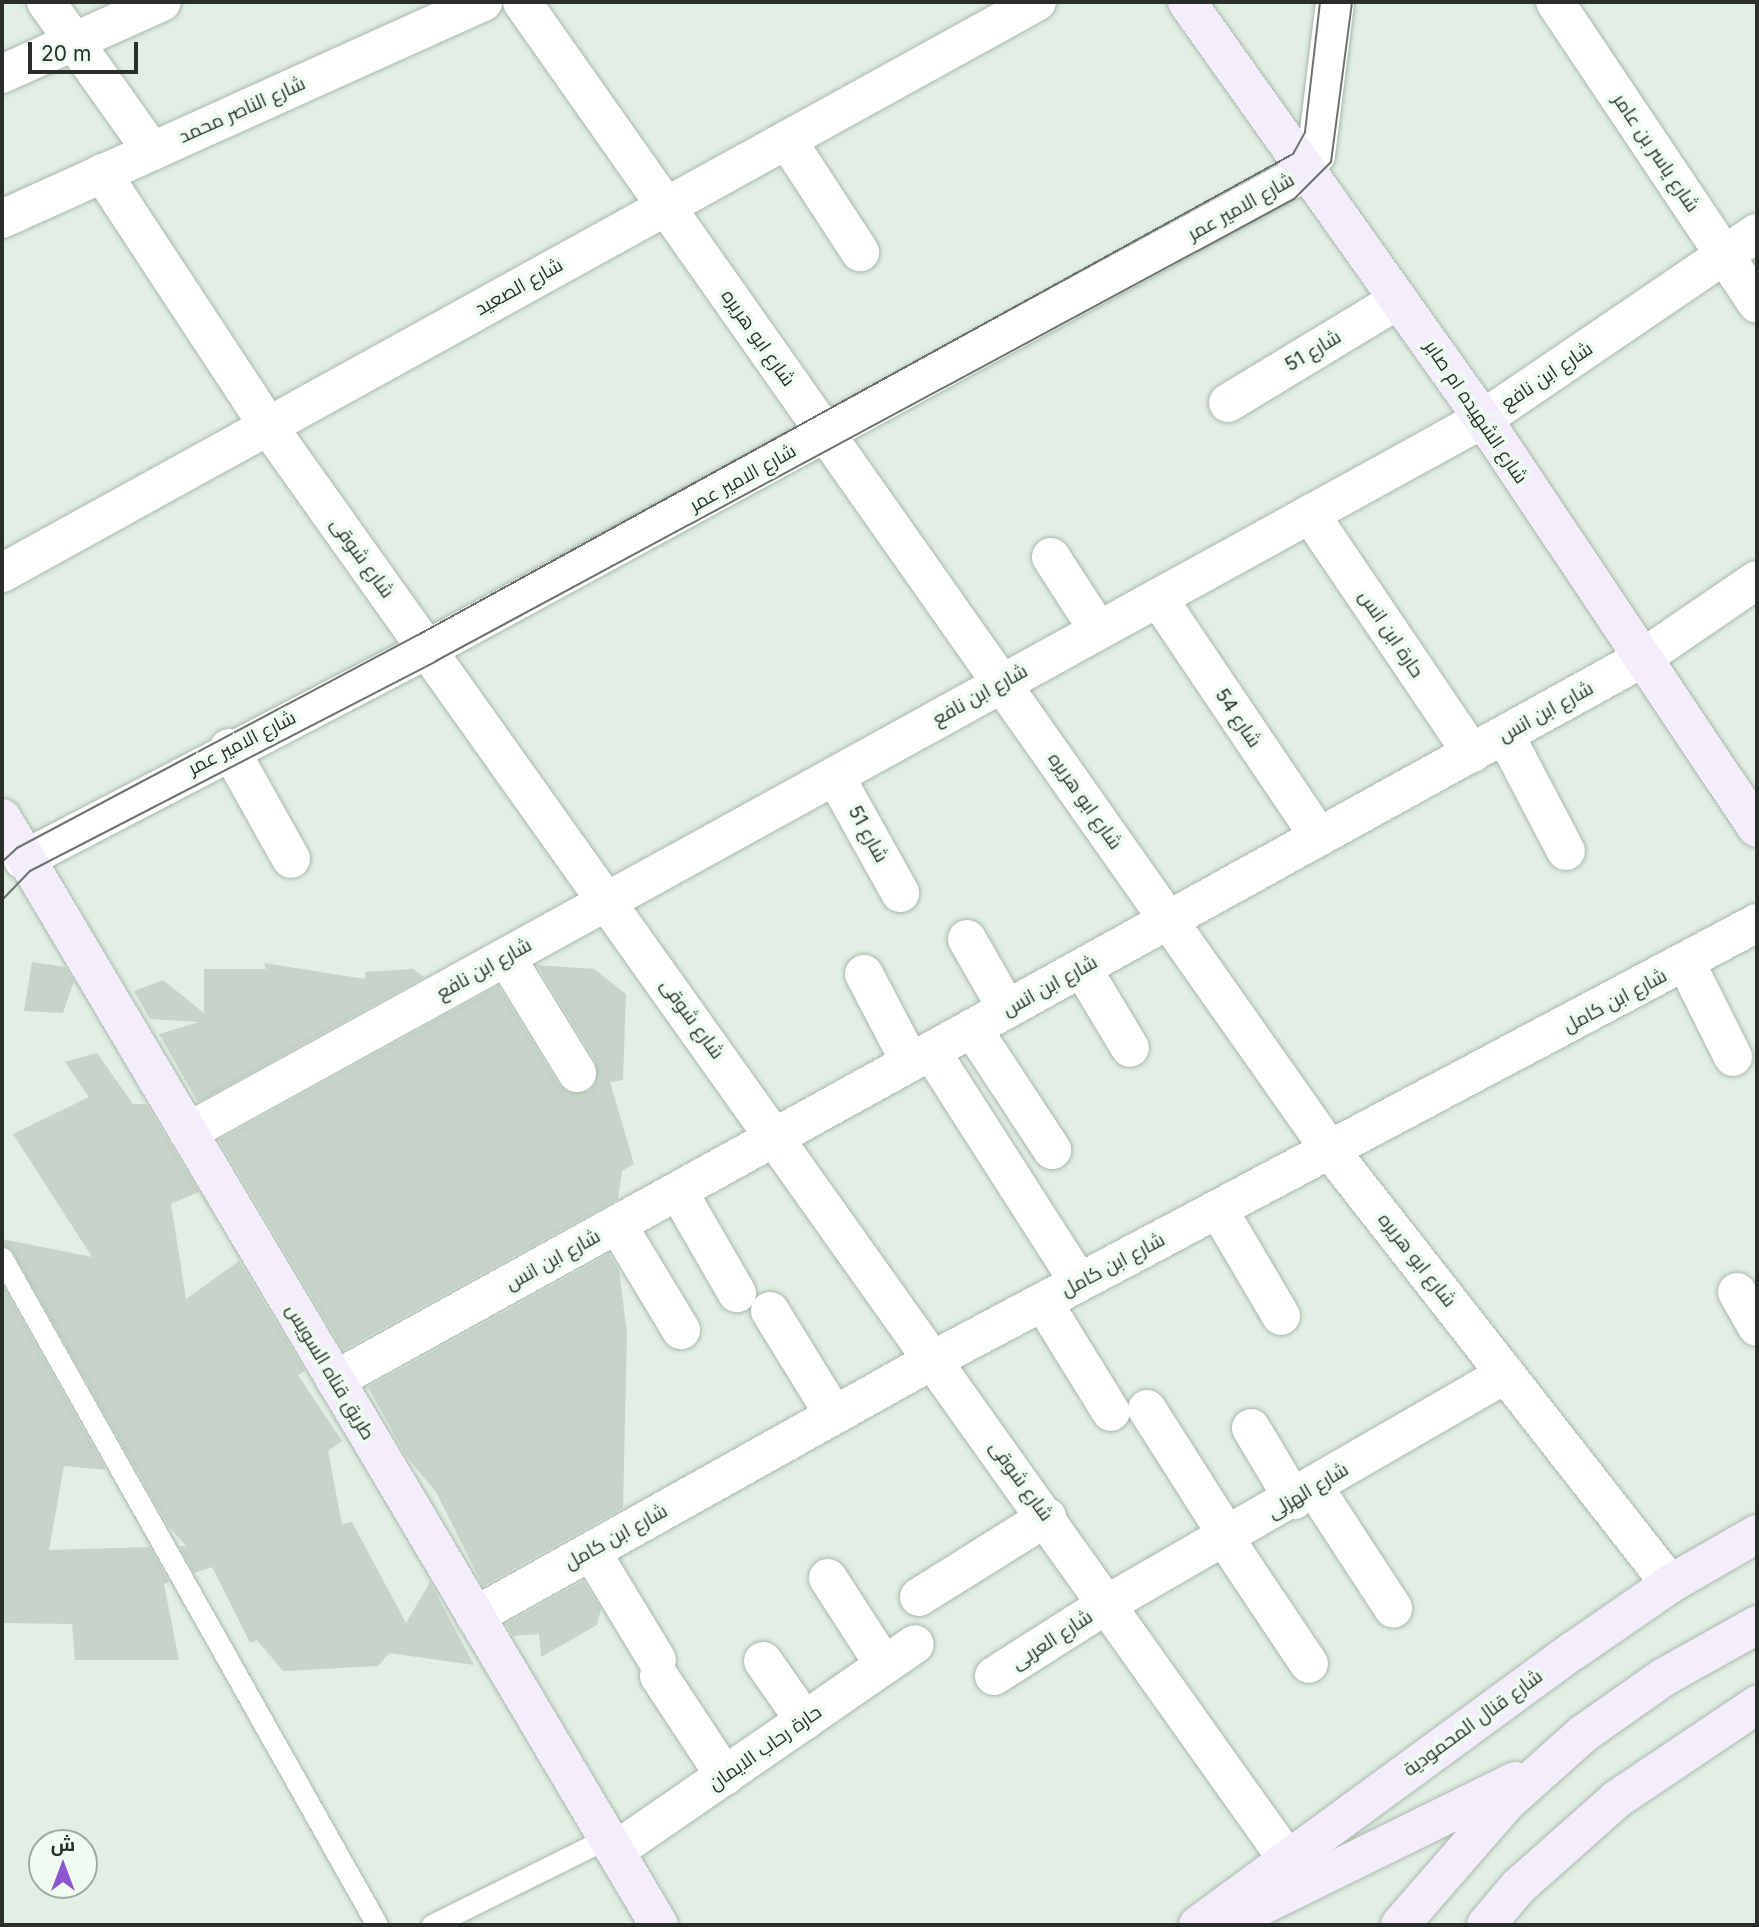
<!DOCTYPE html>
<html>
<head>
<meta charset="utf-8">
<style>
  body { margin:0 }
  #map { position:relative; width:1759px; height:1927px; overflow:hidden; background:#e1efe4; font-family:Inter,Cairo,sans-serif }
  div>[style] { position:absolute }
  .building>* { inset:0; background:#c7d4c9 }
  .roads { filter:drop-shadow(0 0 2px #a9b7ac) drop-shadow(0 0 2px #a9b7ac) }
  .lane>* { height:21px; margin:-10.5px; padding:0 10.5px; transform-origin:10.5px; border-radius:10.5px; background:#fff }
  .street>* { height:38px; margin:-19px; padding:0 19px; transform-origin:19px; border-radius:19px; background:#fff }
  .secondary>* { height:38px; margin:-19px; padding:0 19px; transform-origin:19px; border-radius:19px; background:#f3edfc }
  .tram>* { height:2px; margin:-1px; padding:0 1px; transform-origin:1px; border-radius:1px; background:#6b736c }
  span { translate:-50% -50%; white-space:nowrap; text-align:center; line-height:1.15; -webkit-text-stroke:7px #eefcf1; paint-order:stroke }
  .street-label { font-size:19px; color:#292e2a }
  .frame { position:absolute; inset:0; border:4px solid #292e2a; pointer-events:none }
  .north { position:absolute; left:28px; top:1829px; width:70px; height:70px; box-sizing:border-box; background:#eefcf1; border:2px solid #9faaa1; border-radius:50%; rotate:0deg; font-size:19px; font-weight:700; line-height:28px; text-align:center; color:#292e2a }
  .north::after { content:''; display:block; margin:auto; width:24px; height:32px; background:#8d56ce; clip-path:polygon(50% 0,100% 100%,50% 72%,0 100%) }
  .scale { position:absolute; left:28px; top:42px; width:110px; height:32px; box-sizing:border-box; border:4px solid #292e2a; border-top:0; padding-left:9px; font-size:21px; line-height:24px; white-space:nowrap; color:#292e2a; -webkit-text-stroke:5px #eefcf1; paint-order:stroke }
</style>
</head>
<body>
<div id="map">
  <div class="building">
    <i style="clip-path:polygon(32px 962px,65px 967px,74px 981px,63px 1013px,24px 1011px)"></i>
    <i style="clip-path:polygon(264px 963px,365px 979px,365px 972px,413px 969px,424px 977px,198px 1102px,159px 1034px,199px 1022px,150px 1019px,134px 991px,163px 980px,204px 1013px,204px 969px,266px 969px)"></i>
    <i style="clip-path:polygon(537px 965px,594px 969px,626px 994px,623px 1080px,610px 1082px,634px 1164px,622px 1171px,618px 1199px,343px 1350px,219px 1140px,498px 986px,559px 1085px,567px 1092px,588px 1092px,596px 1083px,596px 1062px)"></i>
    <i style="clip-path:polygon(97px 1053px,133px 1104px,146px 1104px,199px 1192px,171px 1204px,186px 1299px,239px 1261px,305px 1371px,298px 1375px,342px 1441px,328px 1451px,342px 1524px,352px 1522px,406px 1623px,430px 1582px,474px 1665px,389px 1653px,378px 1666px,283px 1671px,257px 1640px,250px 1643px,212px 1567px,194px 1573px,179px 1546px,186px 1546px,167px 1524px,13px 1252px,2px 1245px,2px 1239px,92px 1257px,13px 1134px,89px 1097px,65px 1062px)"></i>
    <i style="clip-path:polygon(609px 1254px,619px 1270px,627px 1333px,623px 1508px,483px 1586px,436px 1492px,406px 1456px,368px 1387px)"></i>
    <i style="clip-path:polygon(2px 1284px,106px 1470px,64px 1466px,49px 1550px,150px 1547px,169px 1582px,164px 1584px,179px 1660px,75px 1660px,72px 1624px,2px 1623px)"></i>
    <i style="clip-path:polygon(583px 1581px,601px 1609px,597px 1625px,541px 1657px,539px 1634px,513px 1636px,506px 1624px)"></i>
  </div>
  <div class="roads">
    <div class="lane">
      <i style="left:2px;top:1258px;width:765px;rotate:60.65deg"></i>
      <i style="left:432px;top:1925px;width:195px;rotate:-26.4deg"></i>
    </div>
    <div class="street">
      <i style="left:46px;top:2px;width:183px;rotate:54.6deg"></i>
      <i style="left:522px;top:2px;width:1404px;rotate:54.86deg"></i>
      <i style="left:1330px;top:1150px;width:551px;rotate:51.92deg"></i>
      <i style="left:1555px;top:2px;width:363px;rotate:56.2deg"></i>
      <i style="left:2px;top:74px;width:175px;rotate:-24.2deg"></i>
      <i style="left:787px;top:140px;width:134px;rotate:56.9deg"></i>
      <i style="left:102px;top:173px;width:303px;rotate:56.7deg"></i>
      <i style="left:268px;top:426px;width:1760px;rotate:54.58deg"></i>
      <i style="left:2px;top:219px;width:528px;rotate:-24.28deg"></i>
      <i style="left:1228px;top:403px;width:199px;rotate:-31.2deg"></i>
      <i style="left:1310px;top:514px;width:289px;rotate:55.9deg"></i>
      <i style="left:1051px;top:557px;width:87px;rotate:57.2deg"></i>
      <i style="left:2px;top:573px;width:1182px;rotate:-28.89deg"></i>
      <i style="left:1158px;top:598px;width:288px;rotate:56deg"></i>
      <i style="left:1505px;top:735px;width:131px;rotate:62.3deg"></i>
      <i style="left:229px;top:748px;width:127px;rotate:60.8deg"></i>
      <i style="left:835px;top:776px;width:134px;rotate:60.9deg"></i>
      <i style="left:23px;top:860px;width:457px;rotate:-27.5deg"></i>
      <i style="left:428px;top:649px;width:988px;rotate:-28.54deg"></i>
      <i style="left:1296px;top:177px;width:30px;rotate:-48deg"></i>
      <i style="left:1316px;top:155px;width:154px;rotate:-82.9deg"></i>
      <i style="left:967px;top:939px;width:81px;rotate:60.3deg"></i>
      <i style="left:506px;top:957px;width:136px;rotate:58.5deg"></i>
      <i style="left:1686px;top:963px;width:105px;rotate:63.4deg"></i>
      <i style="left:1082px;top:968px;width:93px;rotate:59deg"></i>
      <i style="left:864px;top:974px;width:99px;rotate:62.4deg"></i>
      <i style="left:972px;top:1028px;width:146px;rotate:56.7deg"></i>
      <i style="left:931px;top:1051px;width:274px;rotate:57.4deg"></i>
      <i style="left:188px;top:1132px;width:1478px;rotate:-28.84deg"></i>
      <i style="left:1483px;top:419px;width:331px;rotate:-34.2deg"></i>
      <i style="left:678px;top:1191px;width:118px;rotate:60deg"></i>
      <i style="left:1218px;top:1209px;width:124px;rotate:59.5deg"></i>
      <i style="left:617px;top:1224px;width:124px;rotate:58.9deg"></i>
      <i style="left:1737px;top:1292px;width:40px;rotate:60.3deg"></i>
      <i style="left:1043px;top:1302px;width:129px;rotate:58.3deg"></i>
      <i style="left:770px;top:1311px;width:122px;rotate:58.4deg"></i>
      <i style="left:335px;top:1380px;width:1492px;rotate:-28.9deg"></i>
      <i style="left:1641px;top:659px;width:140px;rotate:-34.3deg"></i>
      <i style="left:1147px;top:1409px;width:153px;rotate:57.6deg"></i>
      <i style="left:1251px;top:1428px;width:84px;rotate:59.2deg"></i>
      <i style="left:1314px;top:1487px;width:145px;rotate:56.9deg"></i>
      <i style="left:1226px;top:1540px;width:149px;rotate:56.2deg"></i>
      <i style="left:591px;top:1551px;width:127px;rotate:58.8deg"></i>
      <i style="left:828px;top:1578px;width:103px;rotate:57.2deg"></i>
      <i style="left:919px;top:1597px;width:151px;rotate:-32deg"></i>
      <i style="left:475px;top:1616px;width:525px;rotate:-29.2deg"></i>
      <i style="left:933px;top:1360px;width:933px;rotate:-27.94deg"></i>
      <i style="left:763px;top:1661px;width:73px;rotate:55deg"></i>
      <i style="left:659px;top:1676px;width:120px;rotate:56.6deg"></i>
      <i style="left:994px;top:1676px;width:136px;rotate:-32.4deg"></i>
      <i style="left:1109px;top:1603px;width:458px;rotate:-30deg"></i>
      <i style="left:615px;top:1851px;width:364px;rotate:-34.6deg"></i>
    </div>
    <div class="secondary">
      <i style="left:1187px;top:2px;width:511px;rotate:54.63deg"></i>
      <i style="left:1483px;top:419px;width:492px;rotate:56.2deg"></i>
      <i style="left:2px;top:818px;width:1287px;rotate:59.31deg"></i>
      <i style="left:1245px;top:1914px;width:301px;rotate:-26.2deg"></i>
      <i style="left:1198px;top:1925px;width:464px;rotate:-36.2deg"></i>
      <i style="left:1573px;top:1651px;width:118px;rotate:-34.6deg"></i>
      <i style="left:1670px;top:1584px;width:100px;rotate:-29.9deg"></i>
      <i style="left:1400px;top:1925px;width:163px;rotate:-49deg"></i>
      <i style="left:1507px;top:1802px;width:102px;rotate:-41.8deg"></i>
      <i style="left:1583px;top:1734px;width:99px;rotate:-35.1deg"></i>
      <i style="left:1664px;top:1677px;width:107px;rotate:-29.2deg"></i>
      <i style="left:1486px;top:1925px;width:50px;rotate:-49.9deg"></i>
      <i style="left:1518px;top:1887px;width:132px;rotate:-41.6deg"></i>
      <i style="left:1617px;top:1799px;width:169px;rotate:-33.9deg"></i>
    </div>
  </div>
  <div class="tram">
    <i style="left:2px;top:862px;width:21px;rotate:-43deg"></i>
    <i style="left:17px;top:848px;width:454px;rotate:-28deg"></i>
    <i style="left:418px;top:635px;width:998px;rotate:-28.8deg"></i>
    <i style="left:1293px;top:154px;width:25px;rotate:-61deg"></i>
    <i style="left:1305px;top:132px;width:131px;rotate:-83.4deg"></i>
    <i style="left:2px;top:900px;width:40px;rotate:-46deg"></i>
    <i style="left:30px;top:871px;width:457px;rotate:-27.3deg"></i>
    <i style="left:436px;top:661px;width:974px;rotate:-28.3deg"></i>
    <i style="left:1294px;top:199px;width:52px;rotate:-45deg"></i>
    <i style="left:1331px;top:162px;width:161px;rotate:-82.5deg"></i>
  </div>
  <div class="street-label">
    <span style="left:242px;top:110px;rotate:-24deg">شارع الناصر محمد</span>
    <span style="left:1656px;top:153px;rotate:56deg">شارع ياسر بن عامر</span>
    <span style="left:1241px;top:207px;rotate:-29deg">شارع الامير عمر</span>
    <span style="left:519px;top:287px;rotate:-29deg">شارع الصعيد</span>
    <span style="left:758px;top:338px;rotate:55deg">شارع ابو هريره</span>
    <span style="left:1313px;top:351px;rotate:-31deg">شارع 51</span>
    <span style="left:1547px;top:376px;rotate:-34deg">شارع ابن نافع</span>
    <span style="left:1476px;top:412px;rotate:56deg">شارع الشهيده ام صابر</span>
    <span style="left:743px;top:478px;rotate:-29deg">شارع الامير عمر</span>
    <span style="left:362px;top:558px;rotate:54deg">شارع شوقى</span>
    <span style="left:1391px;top:634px;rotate:56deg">حارة ابن انس</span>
    <span style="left:980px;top:695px;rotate:-29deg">شارع ابن نافع</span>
    <span style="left:1546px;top:712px;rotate:-29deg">شارع ابن انس</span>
    <span style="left:1238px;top:718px;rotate:56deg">شارع 54</span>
    <span style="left:242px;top:743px;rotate:-27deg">شارع الامير عمر</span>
    <span style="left:1085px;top:801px;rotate:55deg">شارع ابو هريره</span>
    <span style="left:868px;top:834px;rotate:61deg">شارع 51</span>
    <span style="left:484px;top:969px;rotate:-29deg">شارع ابن نافع</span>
    <span style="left:1050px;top:986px;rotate:-29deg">شارع ابن انس</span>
    <span style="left:1615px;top:1001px;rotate:-28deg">شارع ابن كامل</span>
    <span style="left:692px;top:1019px;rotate:54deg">شارع شوقى</span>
    <span style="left:553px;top:1260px;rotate:-29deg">شارع ابن انس</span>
    <span style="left:1417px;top:1260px;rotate:52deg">شارع ابو هريره</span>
    <span style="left:1113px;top:1265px;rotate:-28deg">شارع ابن كامل</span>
    <span style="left:330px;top:1372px;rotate:59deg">طريق قناه السويس</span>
    <span style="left:1021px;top:1481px;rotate:54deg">شارع شوقى</span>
    <span style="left:1308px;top:1491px;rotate:-31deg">شارع الهزلى</span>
    <span style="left:616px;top:1537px;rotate:-29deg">شارع ابن كامل</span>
    <span style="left:1052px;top:1640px;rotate:-33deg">شارع العربى</span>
    <span style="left:1473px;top:1723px;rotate:-36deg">شارع قنال المحمودية</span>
    <span style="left:765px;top:1748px;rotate:-35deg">حارة رحاب الايمان</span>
  </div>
  <div class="frame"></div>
  <div class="north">ش</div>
  <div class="scale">20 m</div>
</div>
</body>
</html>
